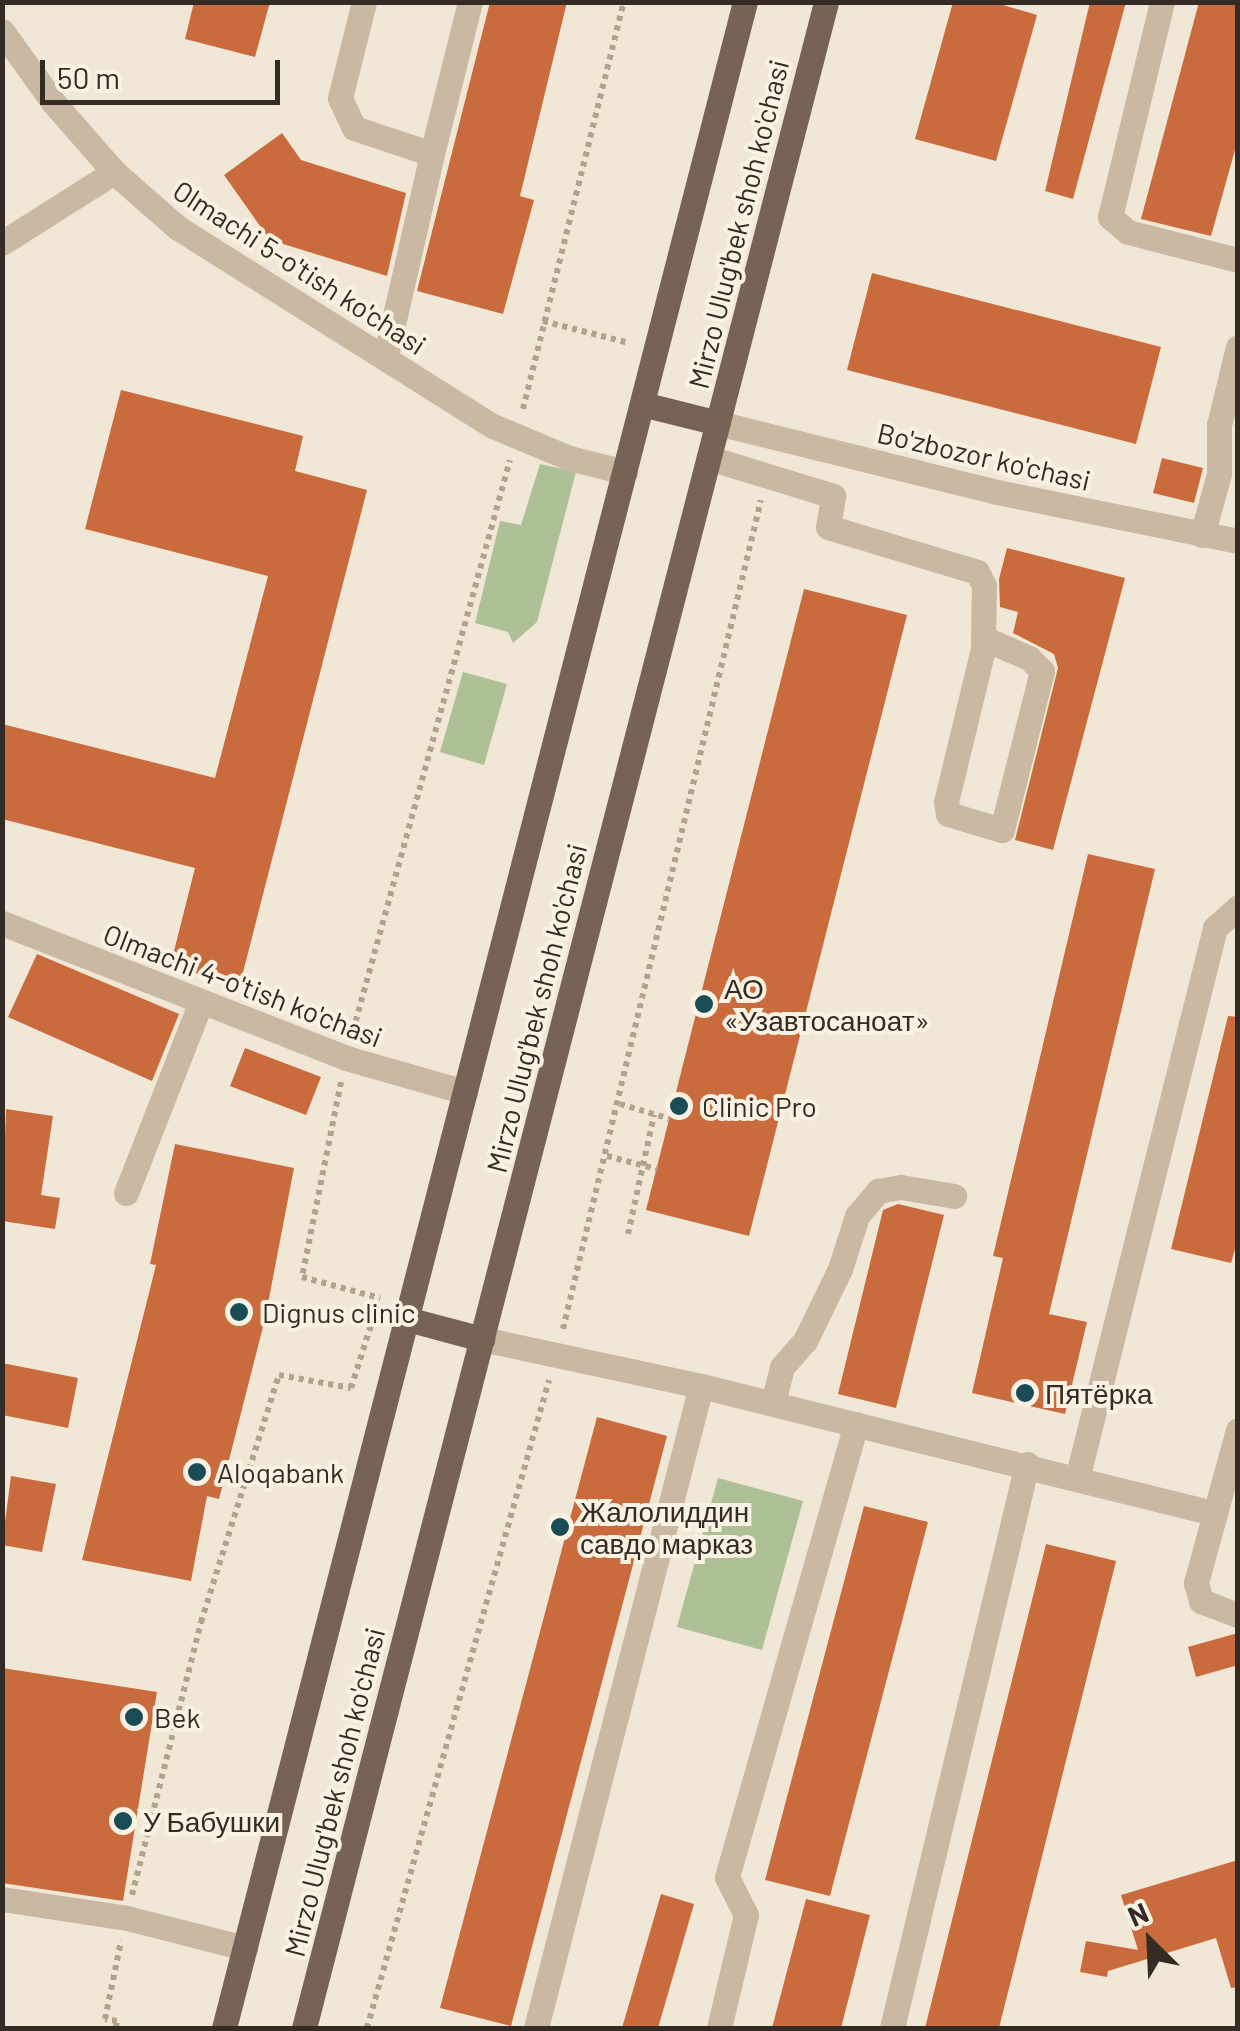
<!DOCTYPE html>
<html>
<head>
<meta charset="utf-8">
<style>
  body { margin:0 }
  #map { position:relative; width:1240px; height:2031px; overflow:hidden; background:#f1e7d6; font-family:Barlow,sans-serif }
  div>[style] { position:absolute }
  .green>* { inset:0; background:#aec096 }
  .building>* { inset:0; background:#c96b3c }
  .path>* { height:6px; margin-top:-3px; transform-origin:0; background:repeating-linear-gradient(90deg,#b5a28d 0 5px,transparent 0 10px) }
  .minor>* { height:25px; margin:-12.5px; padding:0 12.5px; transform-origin:12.5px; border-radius:12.5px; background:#c9b8a2 }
  .major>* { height:25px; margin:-12.5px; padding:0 12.5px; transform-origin:12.5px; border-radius:12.5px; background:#766355 }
  .dots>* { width:28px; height:28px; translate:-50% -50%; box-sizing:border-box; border:5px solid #f9f1e2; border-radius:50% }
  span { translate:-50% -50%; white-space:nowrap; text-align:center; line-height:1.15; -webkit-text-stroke:8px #f9f1e2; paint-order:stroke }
  .street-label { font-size:28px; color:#342b25 }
  .poi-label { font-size:28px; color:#342b25 }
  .left { translate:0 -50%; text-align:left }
  .frame { position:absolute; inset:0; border:5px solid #342b25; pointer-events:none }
  .north { position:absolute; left:1100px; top:1891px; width:100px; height:100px; -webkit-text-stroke:8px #f9f1e2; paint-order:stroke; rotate:336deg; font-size:28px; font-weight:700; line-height:40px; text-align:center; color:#342b25 }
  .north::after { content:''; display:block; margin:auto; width:35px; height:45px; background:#342b25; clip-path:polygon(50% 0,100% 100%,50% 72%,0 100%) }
  .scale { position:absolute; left:40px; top:60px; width:240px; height:45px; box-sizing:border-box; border:5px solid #342b25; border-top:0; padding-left:12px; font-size:30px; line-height:35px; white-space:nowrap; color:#342b25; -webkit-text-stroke:8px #f9f1e2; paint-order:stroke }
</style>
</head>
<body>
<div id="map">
  <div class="green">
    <i style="clip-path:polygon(540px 464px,576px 472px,537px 622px,513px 643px,508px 632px,475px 623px,500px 521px,521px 525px)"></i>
    <i style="clip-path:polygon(463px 672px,507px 684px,484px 765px,440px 752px)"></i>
    <i style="clip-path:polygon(718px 1478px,803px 1501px,762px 1650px,677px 1627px)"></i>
  </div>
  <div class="building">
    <i style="clip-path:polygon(194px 2px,270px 2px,255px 57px,185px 39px)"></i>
    <i style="clip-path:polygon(490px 2px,567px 2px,520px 196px,534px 200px,503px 314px,417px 291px)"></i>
    <i style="clip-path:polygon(953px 2px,993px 2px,1037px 15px,996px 161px,915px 139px)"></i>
    <i style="clip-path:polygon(1090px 2px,1126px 2px,1073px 199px,1045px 191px)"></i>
    <i style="clip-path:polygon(1199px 2px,1238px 2px,1238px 139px,1211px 236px,1141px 219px)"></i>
    <i style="clip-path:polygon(282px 133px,301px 160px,406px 193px,387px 276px,270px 240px,224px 175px)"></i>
    <i style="clip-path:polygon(872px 273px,1161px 347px,1136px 444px,847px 370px)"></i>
    <i style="clip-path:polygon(121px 390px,303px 436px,295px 471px,367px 490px,240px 984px,170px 967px,195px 868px,2px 819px,2px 724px,215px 778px,268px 576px,85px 529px)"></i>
    <i style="clip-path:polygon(1162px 458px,1203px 468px,1194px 503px,1153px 493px)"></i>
    <i style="clip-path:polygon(1007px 548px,1125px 578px,1053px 850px,1015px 840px,1058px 668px,1054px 654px,1013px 633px,1018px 612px,1000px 607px,999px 579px)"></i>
    <i style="clip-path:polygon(804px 589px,907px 615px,749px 1236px,646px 1210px)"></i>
    <i style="clip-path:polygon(1088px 854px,1155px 869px,1049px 1314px,1087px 1322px,1065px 1414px,972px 1393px,1003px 1258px,993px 1256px)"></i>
    <i style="clip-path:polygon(37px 954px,179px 1014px,152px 1081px,8px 1017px)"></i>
    <i style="clip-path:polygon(1228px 1016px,1238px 1017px,1238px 1239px,1231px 1263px,1171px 1249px)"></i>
    <i style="clip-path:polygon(245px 1048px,321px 1077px,306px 1115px,230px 1086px)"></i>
    <i style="clip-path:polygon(6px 1109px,53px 1116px,41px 1195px,60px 1198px,55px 1229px,2px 1221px)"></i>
    <i style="clip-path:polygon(175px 1144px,294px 1168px,265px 1319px,219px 1499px,207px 1496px,191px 1581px,82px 1560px,156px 1265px,150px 1264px)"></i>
    <i style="clip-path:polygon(898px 1204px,944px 1215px,896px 1408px,838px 1394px,883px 1210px)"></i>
    <i style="clip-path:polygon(2px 1363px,78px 1378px,68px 1428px,2px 1415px)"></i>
    <i style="clip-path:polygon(597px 1417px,667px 1436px,511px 2026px,440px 2008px)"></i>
    <i style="clip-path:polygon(11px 1476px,56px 1484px,42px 1552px,2px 1545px)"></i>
    <i style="clip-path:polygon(864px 1506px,928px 1522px,830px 1896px,765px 1880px)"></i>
    <i style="clip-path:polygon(1046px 1544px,1116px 1561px,999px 2028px,925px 2028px)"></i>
    <i style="clip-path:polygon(1238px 1633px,1238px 1665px,1196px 1677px,1188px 1647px)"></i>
    <i style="clip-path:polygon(2px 1668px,157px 1692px,123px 1901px,2px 1883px)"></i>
    <i style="clip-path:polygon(1238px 1860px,1238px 1987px,1231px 1988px,1216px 1938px,1108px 1971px,1107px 1977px,1080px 1972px,1086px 1941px,1138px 1950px,1121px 1895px)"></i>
    <i style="clip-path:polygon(661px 1894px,694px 1904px,658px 2028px,622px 2028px)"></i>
    <i style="clip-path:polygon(806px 1899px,870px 1915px,841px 2028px,772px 2028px)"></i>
  </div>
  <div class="path">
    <i style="left:543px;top:321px;width:89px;rotate:14.3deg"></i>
    <i style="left:523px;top:409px;width:419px;rotate:-76.1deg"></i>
    <i style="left:353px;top:1031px;width:592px;rotate:-74.63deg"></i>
    <i style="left:341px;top:1082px;width:199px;rotate:101.3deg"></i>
    <i style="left:302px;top:1277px;width:81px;rotate:15.1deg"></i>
    <i style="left:620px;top:1104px;width:52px;rotate:16.7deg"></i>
    <i style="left:607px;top:1156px;width:52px;rotate:14.6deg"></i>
    <i style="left:628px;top:1234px;width:122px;rotate:-77.7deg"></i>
    <i style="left:563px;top:1329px;width:852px;rotate:-76.57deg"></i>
    <i style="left:132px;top:1895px;width:282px;rotate:-75.8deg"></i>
    <i style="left:201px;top:1622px;width:259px;rotate:-72.5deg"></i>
    <i style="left:279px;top:1375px;width:73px;rotate:10.2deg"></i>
    <i style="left:351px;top:1388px;width:83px;rotate:-72.4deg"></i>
    <i style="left:116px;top:2028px;width:7px;rotate:-82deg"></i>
    <i style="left:117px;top:2021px;width:12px;rotate:-171deg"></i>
    <i style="left:105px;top:2019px;width:80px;rotate:-78.4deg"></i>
    <i style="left:367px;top:2028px;width:673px;rotate:-74.31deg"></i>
  </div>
  <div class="minor">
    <i style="left:364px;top:2px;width:99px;rotate:104deg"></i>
    <i style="left:340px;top:98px;width:33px;rotate:65deg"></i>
    <i style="left:354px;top:128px;width:82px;rotate:18.4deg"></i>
    <i style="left:432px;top:154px;width:210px;rotate:102.9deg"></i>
    <i style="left:1162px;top:2px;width:221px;rotate:103.6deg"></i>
    <i style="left:1110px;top:217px;width:23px;rotate:40deg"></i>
    <i style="left:1128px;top:232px;width:114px;rotate:14.3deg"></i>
    <i style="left:2px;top:31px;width:87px;rotate:54.3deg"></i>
    <i style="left:53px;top:102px;width:93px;rotate:48.9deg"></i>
    <i style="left:114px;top:172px;width:85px;rotate:41.2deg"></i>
    <i style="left:178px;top:228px;width:372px;rotate:32.2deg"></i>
    <i style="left:493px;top:426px;width:82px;rotate:22.8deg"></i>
    <i style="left:569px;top:458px;width:58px;rotate:14deg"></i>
    <i style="left:432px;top:154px;width:157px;rotate:-76deg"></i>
    <i style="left:2px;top:243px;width:133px;rotate:-32.4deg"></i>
    <i style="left:718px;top:423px;width:287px;rotate:13.9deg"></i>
    <i style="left:997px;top:492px;width:246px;rotate:11.5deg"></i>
    <i style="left:709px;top:458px;width:130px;rotate:17deg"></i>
    <i style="left:833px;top:496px;width:31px;rotate:99deg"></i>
    <i style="left:828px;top:527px;width:156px;rotate:16.8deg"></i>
    <i style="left:977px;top:572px;width:15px;rotate:62deg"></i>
    <i style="left:984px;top:585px;width:53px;rotate:91.1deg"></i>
    <i style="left:983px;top:638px;width:11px;rotate:90deg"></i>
    <i style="left:983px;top:649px;width:157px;rotate:103.6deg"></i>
    <i style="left:946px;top:802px;width:12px;rotate:81deg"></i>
    <i style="left:948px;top:814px;width:56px;rotate:16.5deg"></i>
    <i style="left:1002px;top:830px;width:164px;rotate:-75.9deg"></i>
    <i style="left:1042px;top:671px;width:18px;rotate:-135deg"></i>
    <i style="left:1029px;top:658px;width:50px;rotate:-156.5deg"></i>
    <i style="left:1202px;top:535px;width:63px;rotate:-74.4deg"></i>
    <i style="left:1219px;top:474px;width:49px;rotate:-90deg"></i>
    <i style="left:1219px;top:425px;width:80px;rotate:-76.3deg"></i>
    <i style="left:2px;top:923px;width:370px;rotate:21.4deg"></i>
    <i style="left:346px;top:1058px;width:124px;rotate:15.9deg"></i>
    <i style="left:126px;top:1193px;width:205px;rotate:-68.6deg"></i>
    <i style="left:482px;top:1339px;width:224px;rotate:12.1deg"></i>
    <i style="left:701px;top:1386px;width:528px;rotate:13.93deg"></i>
    <i style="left:773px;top:1403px;width:37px;rotate:-76deg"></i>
    <i style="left:782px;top:1367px;width:35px;rotate:-49deg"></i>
    <i style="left:805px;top:1341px;width:80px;rotate:-64.1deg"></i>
    <i style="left:840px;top:1269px;width:56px;rotate:-72.2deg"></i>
    <i style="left:857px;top:1216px;width:33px;rotate:-50deg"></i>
    <i style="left:878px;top:1191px;width:23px;rotate:-10deg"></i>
    <i style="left:901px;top:1187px;width:54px;rotate:9.6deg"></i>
    <i style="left:1238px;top:1430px;width:159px;rotate:105.4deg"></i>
    <i style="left:1196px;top:1583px;width:19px;rotate:74deg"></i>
    <i style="left:1201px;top:1601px;width:40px;rotate:21deg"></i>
    <i style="left:1077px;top:1479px;width:568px;rotate:-75.94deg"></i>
    <i style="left:1215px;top:928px;width:31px;rotate:-42deg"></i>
    <i style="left:2px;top:1899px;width:126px;rotate:8.6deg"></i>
    <i style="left:127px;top:1918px;width:122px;rotate:14.3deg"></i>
    <i style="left:536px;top:2028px;width:663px;rotate:-75.59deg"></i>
    <i style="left:719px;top:2028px;width:116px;rotate:-76.6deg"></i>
    <i style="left:746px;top:1915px;width:42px;rotate:-116.6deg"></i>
    <i style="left:727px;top:1877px;width:471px;rotate:-74.1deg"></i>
    <i style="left:892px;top:2028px;width:580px;rotate:-76.54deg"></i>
  </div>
  <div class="major">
    <i style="left:642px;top:404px;width:78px;rotate:14deg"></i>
    <i style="left:407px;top:1319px;width:78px;rotate:14.9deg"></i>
    <i style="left:224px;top:2028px;width:2092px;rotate:-75.58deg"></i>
    <i style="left:304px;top:2028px;width:2092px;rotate:-75.55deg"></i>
  </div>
  <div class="dots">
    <i style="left:704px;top:1004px;background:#1a4c56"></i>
    <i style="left:679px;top:1106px;background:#1a4c56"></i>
    <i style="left:239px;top:1312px;background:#1a4c56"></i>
    <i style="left:1025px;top:1393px;background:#1a4c56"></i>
    <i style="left:197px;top:1472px;background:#1a4c56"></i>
    <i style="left:560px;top:1527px;background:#1a4c56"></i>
    <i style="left:134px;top:1717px;background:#1a4c56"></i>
    <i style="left:123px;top:1821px;background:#1a4c56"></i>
  </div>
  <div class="street-label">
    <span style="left:738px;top:224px;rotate:-76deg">Mirzo Ulug'bek shoh ko'chasi</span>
    <span style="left:300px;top:267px;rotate:33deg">Olmachi 5-o'tish ko'chasi</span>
    <span style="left:984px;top:456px;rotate:13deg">Bo'zbozor ko'chasi</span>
    <span style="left:243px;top:985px;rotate:21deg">Olmachi 4-o'tish ko'chasi</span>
    <span style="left:536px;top:1008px;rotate:-76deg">Mirzo Ulug'bek shoh ko'chasi</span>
    <span style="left:334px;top:1792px;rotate:-76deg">Mirzo Ulug'bek shoh ko'chasi</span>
  </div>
  <div class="poi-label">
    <span class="left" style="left:724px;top:1004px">АО<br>«Узавтосаноат»</span>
    <span class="left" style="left:702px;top:1106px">Clinic Pro</span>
    <span class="left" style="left:262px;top:1312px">Dignus clinic</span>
    <span class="left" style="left:1045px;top:1393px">Пятёрка</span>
    <span class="left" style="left:217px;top:1472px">Aloqabank</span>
    <span class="left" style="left:580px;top:1527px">Жалолиддин<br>савдо марказ</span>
    <span class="left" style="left:154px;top:1717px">Bek</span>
    <span class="left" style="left:143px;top:1821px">У Бабушки</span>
  </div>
  <div class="frame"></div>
  <div class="north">N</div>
  <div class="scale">50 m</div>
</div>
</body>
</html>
